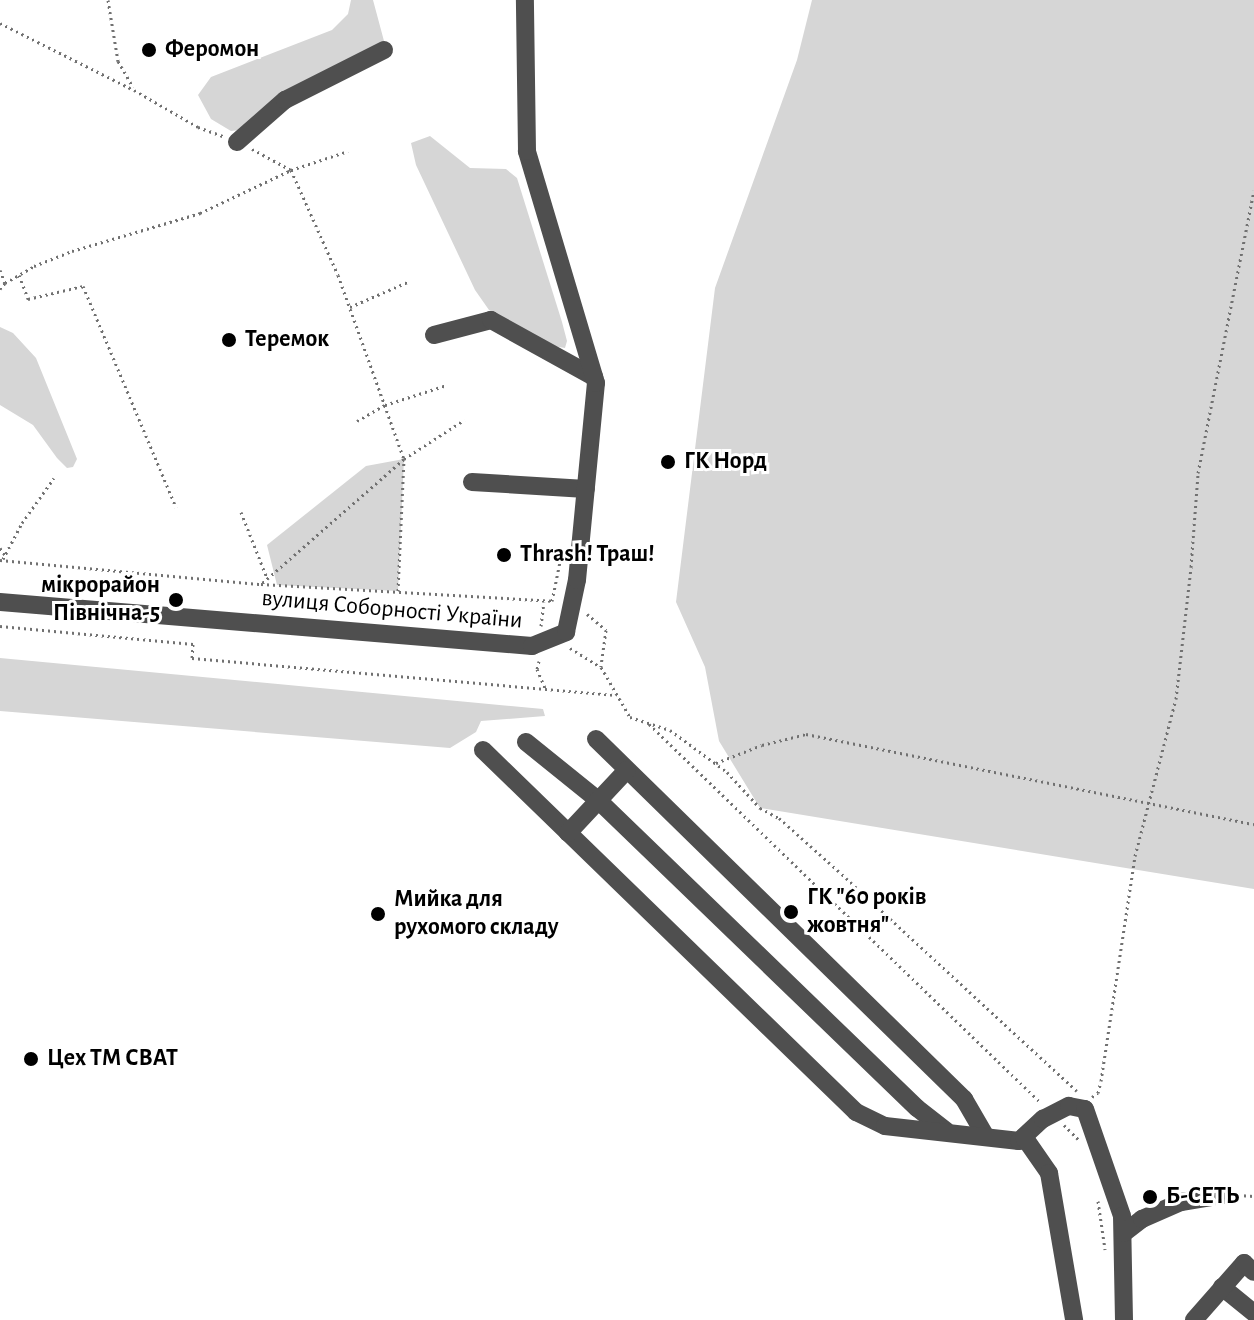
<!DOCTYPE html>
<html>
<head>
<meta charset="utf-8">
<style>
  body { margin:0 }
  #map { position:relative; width:1254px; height:1320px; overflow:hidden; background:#fff; font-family:"Alegreya Sans",sans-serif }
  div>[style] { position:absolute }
  .green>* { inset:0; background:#d6d6d6 }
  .path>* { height:3px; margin-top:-1.5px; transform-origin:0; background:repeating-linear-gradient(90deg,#717171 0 2px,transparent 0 6px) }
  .minor>* { height:18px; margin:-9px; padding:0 9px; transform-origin:9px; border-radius:9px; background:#4f4f4f }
  .dots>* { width:22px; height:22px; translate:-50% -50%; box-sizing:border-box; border:4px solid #fff; border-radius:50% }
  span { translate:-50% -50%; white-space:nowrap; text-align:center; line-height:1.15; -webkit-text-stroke:6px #fff; paint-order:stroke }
  .poi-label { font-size:24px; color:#000; font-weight:700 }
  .left { translate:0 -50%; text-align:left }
  .right { translate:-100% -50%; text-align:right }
  .street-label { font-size:24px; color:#000 }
</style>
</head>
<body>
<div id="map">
  <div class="green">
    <i style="clip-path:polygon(351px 0,373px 0,384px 41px,240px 130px,231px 131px,211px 119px,198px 95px,211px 77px,332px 30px,348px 14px)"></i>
    <i style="clip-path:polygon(812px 0,1254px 0,1254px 889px,760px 808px,719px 741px,705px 667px,676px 602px,715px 288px,797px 60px)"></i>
    <i style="clip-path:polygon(430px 136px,470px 168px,506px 169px,517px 178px,562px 322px,567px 341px,565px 348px,553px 346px,489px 310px,475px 290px,416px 165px,411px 143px)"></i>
    <i style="clip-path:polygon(0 327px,13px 333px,36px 358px,77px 459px,73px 467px,67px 468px,57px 458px,33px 425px,0 405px)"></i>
    <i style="clip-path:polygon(404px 459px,398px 591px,277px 585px,267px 545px,366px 466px)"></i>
    <i style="clip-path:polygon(0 658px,543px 709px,545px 716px,481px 721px,476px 732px,450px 748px,0 711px)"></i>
  </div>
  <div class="path">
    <i style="left:108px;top:0;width:62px;rotate:80.7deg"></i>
    <i style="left:118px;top:61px;width:30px;rotate:60deg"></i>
    <i style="left:0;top:23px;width:150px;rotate:26.6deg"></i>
    <i style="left:134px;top:90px;width:74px;rotate:30deg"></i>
    <i style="left:198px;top:127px;width:27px;rotate:20deg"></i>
    <i style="left:252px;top:149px;width:44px;rotate:28.3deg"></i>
    <i style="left:291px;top:170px;width:60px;rotate:-18.4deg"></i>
    <i style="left:0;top:270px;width:14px;rotate:69deg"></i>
    <i style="left:5px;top:283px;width:8px;rotate:130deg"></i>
    <i style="left:19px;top:275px;width:26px;rotate:69deg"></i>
    <i style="left:28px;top:299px;width:57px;rotate:-13.3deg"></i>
    <i style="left:83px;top:286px;width:240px;rotate:67.2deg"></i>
    <i style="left:5px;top:283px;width:34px;rotate:-30deg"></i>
    <i style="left:34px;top:266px;width:41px;rotate:-21.5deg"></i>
    <i style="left:72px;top:251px;width:134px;rotate:-16.5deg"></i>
    <i style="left:200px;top:213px;width:101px;rotate:-25.3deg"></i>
    <i style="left:291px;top:170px;width:115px;rotate:65.9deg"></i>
    <i style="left:338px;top:275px;width:195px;rotate:70.3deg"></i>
    <i style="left:404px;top:459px;width:190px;rotate:138.8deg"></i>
    <i style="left:261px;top:584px;width:291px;rotate:3.3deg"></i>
    <i style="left:552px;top:601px;width:50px;rotate:-78.5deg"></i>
    <i style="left:350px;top:307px;width:65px;rotate:-23.4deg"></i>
    <i style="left:357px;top:421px;width:32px;rotate:-30deg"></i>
    <i style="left:385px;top:405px;width:65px;rotate:-17.9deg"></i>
    <i style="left:241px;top:512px;width:71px;rotate:68.5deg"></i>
    <i style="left:0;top:548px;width:9px;rotate:54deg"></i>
    <i style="left:3px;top:559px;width:41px;rotate:-62.2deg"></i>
    <i style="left:22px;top:523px;width:55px;rotate:-54.6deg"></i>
    <i style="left:0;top:560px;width:262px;rotate:5.3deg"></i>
    <i style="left:398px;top:591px;width:132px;rotate:-87.4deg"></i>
    <i style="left:404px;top:459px;width:72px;rotate:-33deg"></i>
    <i style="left:587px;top:614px;width:25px;rotate:40deg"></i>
    <i style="left:606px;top:630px;width:37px;rotate:98deg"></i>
    <i style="left:601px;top:667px;width:58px;rotate:59.9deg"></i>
    <i style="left:630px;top:717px;width:42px;rotate:18deg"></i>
    <i style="left:670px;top:730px;width:71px;rotate:36.4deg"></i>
    <i style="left:727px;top:772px;width:49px;rotate:47.5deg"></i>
    <i style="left:760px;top:808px;width:21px;rotate:28deg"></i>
    <i style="left:779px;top:818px;width:90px;rotate:41.8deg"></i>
    <i style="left:846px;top:878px;width:314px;rotate:42.7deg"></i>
    <i style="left:0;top:626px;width:194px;rotate:5.3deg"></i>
    <i style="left:193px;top:644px;width:14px;rotate:94deg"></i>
    <i style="left:192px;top:658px;width:426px;rotate:5deg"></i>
    <i style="left:541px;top:626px;width:24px;rotate:-83deg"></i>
    <i style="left:570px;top:648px;width:36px;rotate:32deg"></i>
    <i style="left:539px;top:661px;width:8px;rotate:104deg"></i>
    <i style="left:537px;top:669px;width:21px;rotate:67deg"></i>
    <i style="left:649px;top:724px;width:545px;rotate:44.03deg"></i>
    <i style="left:716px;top:763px;width:49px;rotate:-21.4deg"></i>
    <i style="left:762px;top:745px;width:45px;rotate:-14deg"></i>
    <i style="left:806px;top:734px;width:457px;rotate:11.4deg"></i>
    <i style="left:1092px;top:1097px;width:7px;rotate:-34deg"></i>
    <i style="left:1098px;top:1093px;width:12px;rotate:-76deg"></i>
    <i style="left:1101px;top:1081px;width:228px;rotate:-81.4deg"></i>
    <i style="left:1135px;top:856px;width:162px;rotate:-75.4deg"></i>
    <i style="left:1176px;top:699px;width:133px;rotate:-83.5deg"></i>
    <i style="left:1191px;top:567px;width:94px;rotate:-85.7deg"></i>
    <i style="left:1198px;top:473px;width:288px;rotate:-78.8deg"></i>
    <i style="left:1064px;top:1125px;width:20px;rotate:45deg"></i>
    <i style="left:1238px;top:1195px;width:16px;rotate:4deg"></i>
    <i style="left:1098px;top:1201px;width:49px;rotate:81.7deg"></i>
  </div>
  <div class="minor">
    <i style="left:237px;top:142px;width:64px;rotate:-41.2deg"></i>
    <i style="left:285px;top:100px;width:111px;rotate:-26.8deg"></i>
    <i style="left:434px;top:335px;width:59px;rotate:-14.7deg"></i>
    <i style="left:491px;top:320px;width:118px;rotate:29deg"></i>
    <i style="left:472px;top:482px;width:114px;rotate:3.5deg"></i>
    <i style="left:0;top:602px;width:534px;rotate:4.73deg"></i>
    <i style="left:532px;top:646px;width:37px;rotate:-22deg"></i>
    <i style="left:566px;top:632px;width:53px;rotate:-78.1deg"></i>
    <i style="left:577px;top:580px;width:198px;rotate:-84.5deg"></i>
    <i style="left:596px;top:383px;width:242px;rotate:-106.6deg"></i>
    <i style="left:527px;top:151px;width:151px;rotate:-90.8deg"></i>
    <i style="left:596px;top:739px;width:515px;rotate:44.37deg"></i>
    <i style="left:964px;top:1099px;width:44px;rotate:59.9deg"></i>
    <i style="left:526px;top:742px;width:92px;rotate:38.9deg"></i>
    <i style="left:598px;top:800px;width:443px;rotate:44deg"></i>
    <i style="left:917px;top:1108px;width:37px;rotate:38deg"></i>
    <i style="left:483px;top:750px;width:520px;rotate:44.14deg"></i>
    <i style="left:856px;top:1112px;width:32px;rotate:26deg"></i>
    <i style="left:885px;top:1126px;width:135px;rotate:6.4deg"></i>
    <i style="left:1019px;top:1141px;width:33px;rotate:-43deg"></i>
    <i style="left:1043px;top:1119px;width:29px;rotate:-27deg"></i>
    <i style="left:1069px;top:1106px;width:16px;rotate:11deg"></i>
    <i style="left:1085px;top:1109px;width:113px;rotate:70.9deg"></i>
    <i style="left:1122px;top:1216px;width:104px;rotate:88.9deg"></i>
    <i style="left:568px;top:833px;width:86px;rotate:-46.9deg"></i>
    <i style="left:1024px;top:1137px;width:44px;rotate:55.2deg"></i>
    <i style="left:1049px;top:1173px;width:149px;rotate:80.3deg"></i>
    <i style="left:1124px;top:1233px;width:23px;rotate:-38deg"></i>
    <i style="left:1142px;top:1219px;width:43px;rotate:-23.6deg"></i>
    <i style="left:1181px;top:1202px;width:44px;rotate:-9.2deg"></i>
    <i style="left:1222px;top:1287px;width:41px;rotate:39.1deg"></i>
    <i style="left:1194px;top:1320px;width:76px;rotate:-48.7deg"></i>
    <i style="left:1244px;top:1263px;width:13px;rotate:42deg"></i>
  </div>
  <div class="dots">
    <i style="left:149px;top:50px;background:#000"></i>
    <i style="left:229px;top:340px;background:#000"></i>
    <i style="left:668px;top:462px;background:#000"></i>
    <i style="left:504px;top:555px;background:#000"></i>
    <i style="left:176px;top:600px;background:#000"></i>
    <i style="left:791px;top:912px;background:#000"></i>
    <i style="left:378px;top:914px;background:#000"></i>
    <i style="left:31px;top:1059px;background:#000"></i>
    <i style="left:1150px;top:1197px;background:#000"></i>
  </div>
  <div class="poi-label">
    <span class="left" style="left:165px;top:50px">Феромон</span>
    <span class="left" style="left:245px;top:340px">Теремок</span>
    <span class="left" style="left:684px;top:462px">ГК Норд</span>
    <span class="left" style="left:520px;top:555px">Thrash! Траш!</span>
    <span class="right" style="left:160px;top:600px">мікрорайон<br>Північна-5</span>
    <span class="left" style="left:807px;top:912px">ГК "60 років<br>жовтня"</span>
    <span class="left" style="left:394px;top:914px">Мийка для<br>рухомого складу</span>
    <span class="left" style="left:47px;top:1059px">Цех ТМ СВАТ</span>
    <span class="left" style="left:1166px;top:1197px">Б-СЕТЬ</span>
  </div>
  <div class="street-label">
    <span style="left:392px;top:610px;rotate:5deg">вулиця Соборності України</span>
  </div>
</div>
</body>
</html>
